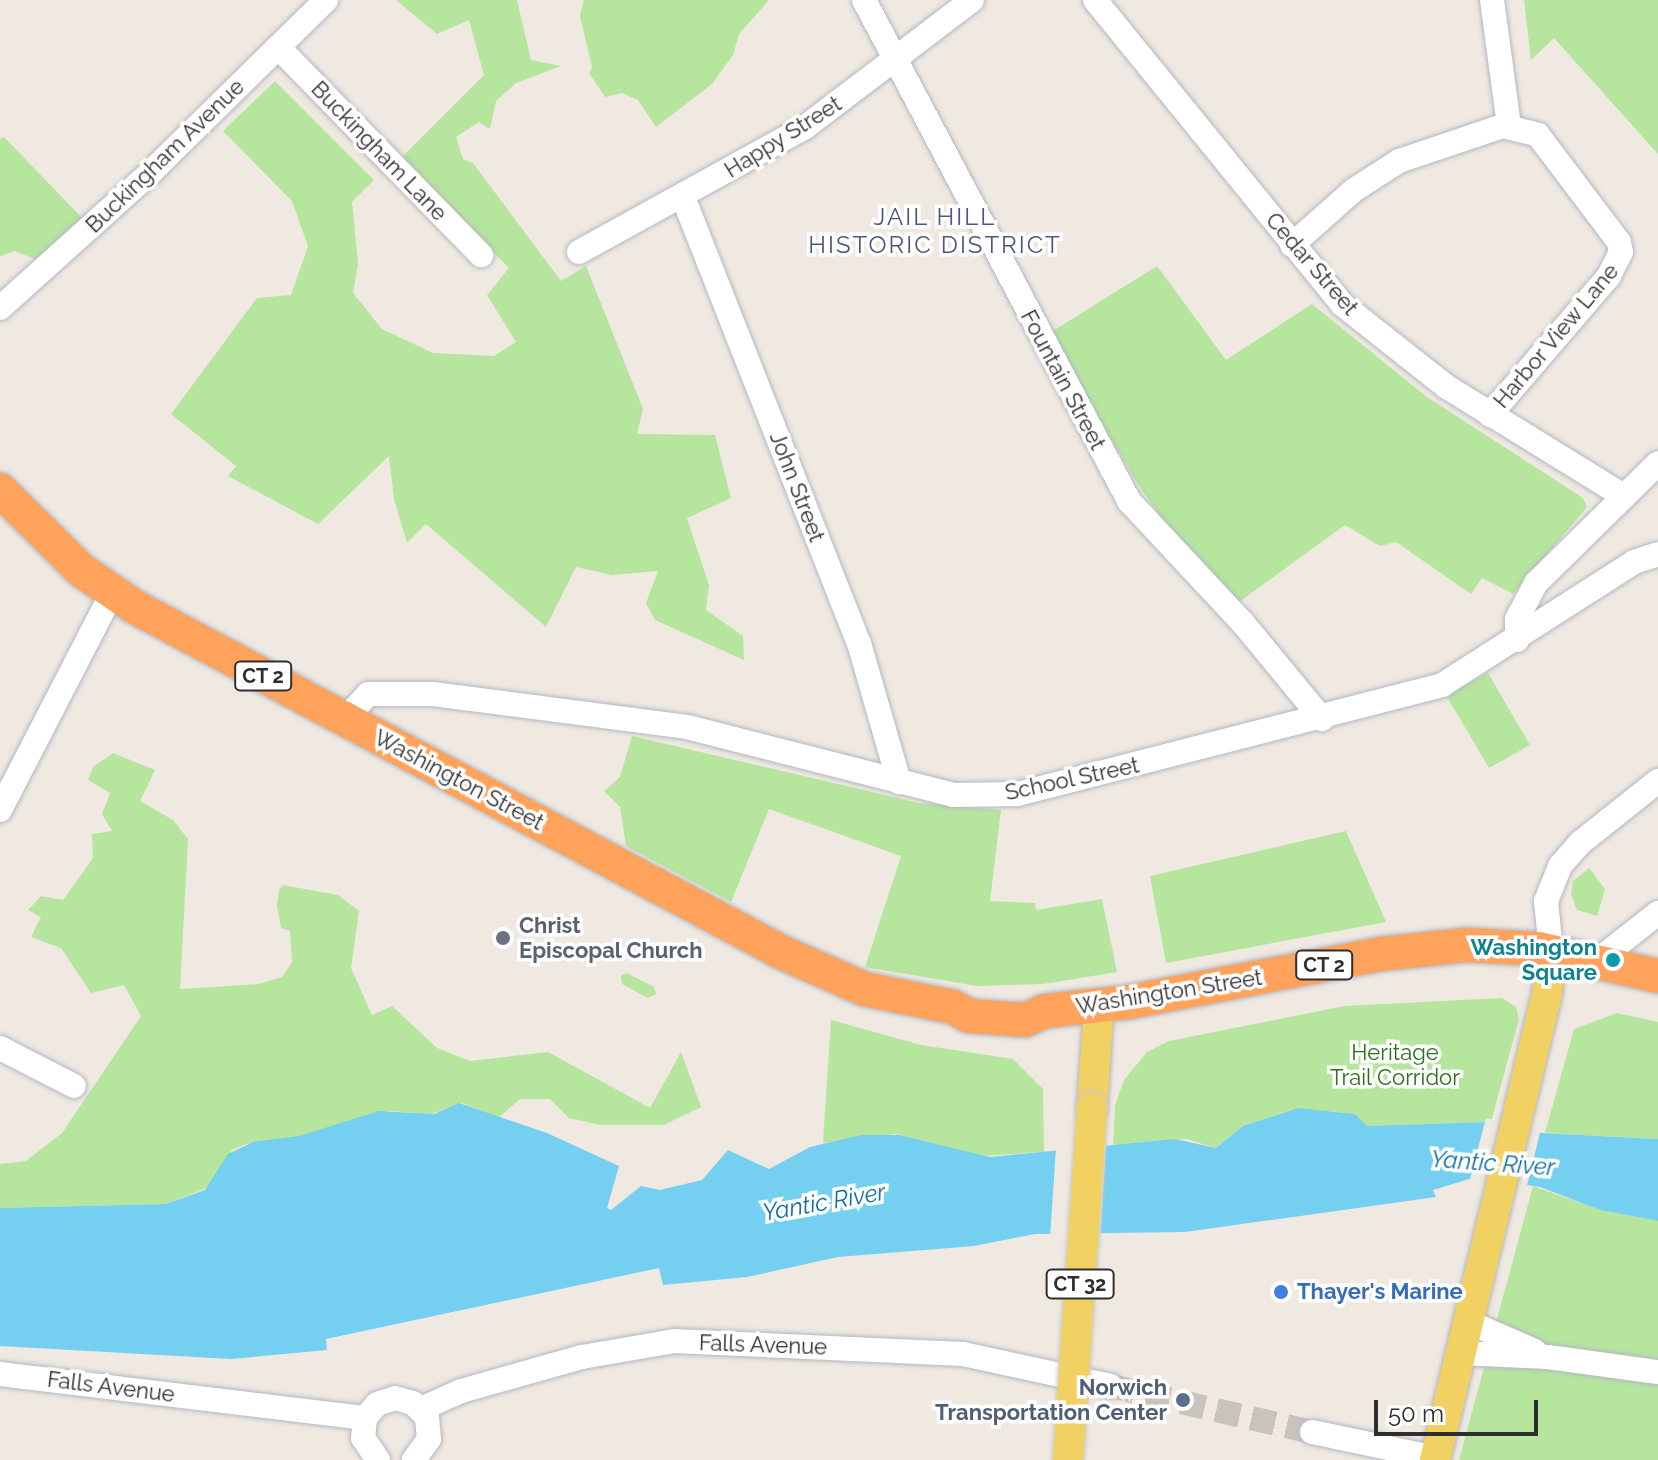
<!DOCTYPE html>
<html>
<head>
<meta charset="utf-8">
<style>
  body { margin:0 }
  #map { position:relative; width:1658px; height:1460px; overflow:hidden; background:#efe9e1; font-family:Raleway,sans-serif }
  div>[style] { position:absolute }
  .green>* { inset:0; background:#b6e59e }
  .water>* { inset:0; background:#75cff0 }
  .pier>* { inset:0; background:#efe9e1 }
  .minor-tunnel>* { height:24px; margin-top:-12px; transform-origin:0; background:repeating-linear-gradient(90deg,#c8c4bd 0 24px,transparent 0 36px) }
  .roads { filter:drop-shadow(0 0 2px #b4b7c1) drop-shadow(0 0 2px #b4b7c1) }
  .minor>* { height:24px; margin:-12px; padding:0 12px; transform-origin:12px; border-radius:12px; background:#fff }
  .major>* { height:30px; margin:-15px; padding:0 15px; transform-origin:15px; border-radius:15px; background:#f2d163 }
  .highway>* { height:34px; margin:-17px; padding:0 17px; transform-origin:17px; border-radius:17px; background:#ffa35c }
  .bridges { filter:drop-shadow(0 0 2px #c9c9c9) drop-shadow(0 0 2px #c9c9c9) }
  .major-bridge>* { height:30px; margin:-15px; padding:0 15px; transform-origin:15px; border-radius:15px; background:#f2d163 }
  .dots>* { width:22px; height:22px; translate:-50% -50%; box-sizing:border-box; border:4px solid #fff; border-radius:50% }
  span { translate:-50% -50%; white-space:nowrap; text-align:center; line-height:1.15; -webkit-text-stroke:7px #fff; paint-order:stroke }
  .shield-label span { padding:2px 6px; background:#fff; border:2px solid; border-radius:6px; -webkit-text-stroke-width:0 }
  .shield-label { font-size:20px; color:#2e2e2e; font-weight:700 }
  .street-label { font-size:22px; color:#2e2e2e }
  .worship-label { font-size:22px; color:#5b616d; font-weight:700 }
  .left { translate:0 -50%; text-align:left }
  .culture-label { font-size:22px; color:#0d838f; font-weight:700 }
  .right { translate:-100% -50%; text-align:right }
  .park-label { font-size:22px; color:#2c6e1b }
  .shop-label { font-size:22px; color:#366cbe; font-weight:700 }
  .service-label { font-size:22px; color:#4e5e75; font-weight:700 }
  .neighbourhood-label { font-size:24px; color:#4d5680; letter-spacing:2px }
  .water-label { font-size:24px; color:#0d6fa3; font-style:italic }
  .scale { position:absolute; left:1374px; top:1400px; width:164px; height:36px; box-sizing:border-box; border:4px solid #2e2e2e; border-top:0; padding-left:10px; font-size:24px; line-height:28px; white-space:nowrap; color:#2e2e2e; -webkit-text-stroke:6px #fff; paint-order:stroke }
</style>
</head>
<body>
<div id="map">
  <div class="green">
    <i style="clip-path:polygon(396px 0,517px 0,531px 60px,561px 66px,516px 83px,496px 101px,490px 129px,479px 122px,456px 137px,463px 159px,473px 163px,561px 281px,586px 266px,643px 409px,637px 434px,715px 435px,731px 498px,687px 518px,709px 585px,706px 610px,743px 636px,744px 660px,655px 620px,646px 603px,658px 571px,612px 575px,576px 567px,546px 627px,426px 524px,407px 543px,394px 499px,389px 456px,318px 524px,228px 476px,236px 466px,171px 414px,257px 298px,291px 295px,308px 246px,292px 201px,223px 131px,275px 81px,374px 180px,352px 202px,358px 263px,353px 293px,382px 329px,433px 353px,494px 356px,516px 342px,487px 295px,509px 268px,400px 159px,484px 75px,469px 20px,437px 34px)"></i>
    <i style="clip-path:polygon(584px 0,769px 0,739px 34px,733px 55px,712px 84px,656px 127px,638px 100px,622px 93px,605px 97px,589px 73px,592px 67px,580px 16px)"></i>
    <i style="clip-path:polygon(1524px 0,1658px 0,1658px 154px,1554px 38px,1531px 60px)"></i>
    <i style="clip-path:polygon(4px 137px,84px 220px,37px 260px,15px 251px,0 256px,0 139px)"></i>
    <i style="clip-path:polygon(1157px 266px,1226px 360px,1312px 304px,1427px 397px,1583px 498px,1587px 507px,1513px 594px,1482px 578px,1471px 594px,1396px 542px,1380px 546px,1345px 525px,1239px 602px,1168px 527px,1139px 486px,1048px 334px)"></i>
    <i style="clip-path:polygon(1488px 673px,1530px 745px,1489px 768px,1446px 695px)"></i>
    <i style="clip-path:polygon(632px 736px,919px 803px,1001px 810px,990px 901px,1035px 903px,1036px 910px,1102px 899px,1117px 972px,1043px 984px,977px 986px,865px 967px,901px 856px,769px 809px,731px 902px,626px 846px,620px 807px,604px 791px,620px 777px)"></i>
    <i style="clip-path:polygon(113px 753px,155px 770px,140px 801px,173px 820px,188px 839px,180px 989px,259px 984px,282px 977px,292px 962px,290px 931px,281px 928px,277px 905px,279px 890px,283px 885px,338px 895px,359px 911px,351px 968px,372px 1015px,392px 1006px,437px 1048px,470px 1061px,548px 1052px,650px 1108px,681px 1052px,701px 1107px,664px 1125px,600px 1125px,569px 1118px,550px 1099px,520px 1099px,498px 1118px,462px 1103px,431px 1114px,389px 1111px,293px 1138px,246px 1144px,232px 1150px,207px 1188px,166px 1204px,0 1208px,0 1164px,26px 1161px,62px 1133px,141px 1016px,124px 985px,91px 993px,61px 948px,31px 937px,41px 917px,28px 910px,41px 896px,63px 900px,93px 858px,92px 834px,112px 831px,102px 814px,110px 793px,88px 780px,93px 767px)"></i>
    <i style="clip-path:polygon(1346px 831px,1386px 922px,1166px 963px,1150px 876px)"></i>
    <i style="clip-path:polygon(1589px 868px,1605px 889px,1597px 916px,1577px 910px,1571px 894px,1573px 881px)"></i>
    <i style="clip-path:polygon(627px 973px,654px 987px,656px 994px,648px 998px,622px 984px,621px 976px)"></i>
    <i style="clip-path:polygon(1502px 998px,1516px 1007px,1519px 1019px,1491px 1122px,1367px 1126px,1341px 1112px,1294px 1109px,1243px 1126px,1216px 1148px,1186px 1139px,1113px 1147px,1115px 1105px,1124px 1080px,1147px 1052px,1169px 1041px,1345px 1006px)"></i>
    <i style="clip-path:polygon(1617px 1013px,1658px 1022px,1658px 1139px,1545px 1133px,1574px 1029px)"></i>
    <i style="clip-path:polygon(831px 1020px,921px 1045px,1013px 1059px,1043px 1089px,1044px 1152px,980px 1156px,895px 1134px,823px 1143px)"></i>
    <i style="clip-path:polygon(1533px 1186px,1600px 1210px,1658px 1221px,1658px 1460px,1459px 1460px)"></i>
  </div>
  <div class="water">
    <i style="clip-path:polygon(459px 1103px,547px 1133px,619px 1166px,607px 1208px,611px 1210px,641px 1186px,660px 1190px,702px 1180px,728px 1150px,769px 1169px,810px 1147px,861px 1135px,899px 1135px,990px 1157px,1175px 1139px,1216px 1148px,1243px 1126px,1298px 1108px,1355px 1114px,1367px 1126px,1487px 1122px,1541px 1133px,1658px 1139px,1658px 1221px,1600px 1210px,1540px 1187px,1476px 1177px,1433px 1190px,1436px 1197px,1185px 1232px,1035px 1234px,974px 1246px,838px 1257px,747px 1277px,663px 1285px,659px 1268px,326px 1339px,327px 1350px,231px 1359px,0 1346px,0 1208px,166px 1204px,205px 1190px,228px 1154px,253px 1142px,299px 1136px,379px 1111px,434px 1114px)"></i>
  </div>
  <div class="pier">
    <i style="clip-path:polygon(1486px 1118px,1541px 1129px,1526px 1189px,1469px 1183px)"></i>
    <i style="clip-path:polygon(1106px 1143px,1100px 1239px,1050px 1238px,1056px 1147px)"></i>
  </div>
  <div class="minor-tunnel">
    <i style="left:1111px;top:1386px;width:206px;rotate:12.9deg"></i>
  </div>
  <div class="roads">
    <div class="minor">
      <i style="left:864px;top:0;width:567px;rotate:62.12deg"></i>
      <i style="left:1129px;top:501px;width:166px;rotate:47deg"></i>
      <i style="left:1242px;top:622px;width:126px;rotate:50.5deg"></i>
      <i style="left:1095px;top:0;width:393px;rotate:50.9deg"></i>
      <i style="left:1343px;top:305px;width:132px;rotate:38.3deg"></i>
      <i style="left:1447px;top:387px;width:206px;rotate:31.7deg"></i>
      <i style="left:1492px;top:0;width:127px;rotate:82.3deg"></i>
      <i style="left:278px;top:47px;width:291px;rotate:45.7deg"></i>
      <i style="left:683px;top:197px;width:479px;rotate:68.5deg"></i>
      <i style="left:859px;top:643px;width:145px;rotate:73.9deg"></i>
      <i style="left:1292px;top:245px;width:83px;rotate:-41.6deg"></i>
      <i style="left:1354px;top:190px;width:54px;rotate:-32.8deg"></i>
      <i style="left:1399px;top:161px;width:110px;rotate:-18.6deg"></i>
      <i style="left:1503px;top:126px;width:36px;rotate:14deg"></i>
      <i style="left:1538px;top:135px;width:134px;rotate:52.9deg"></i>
      <i style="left:1619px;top:242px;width:10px;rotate:79deg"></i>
      <i style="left:1621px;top:252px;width:27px;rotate:117deg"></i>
      <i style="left:1609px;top:276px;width:183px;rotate:130.6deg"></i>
      <i style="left:579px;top:252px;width:257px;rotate:-28.9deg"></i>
      <i style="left:804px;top:128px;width:211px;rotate:-37.3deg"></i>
      <i style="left:0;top:308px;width:205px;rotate:-42deg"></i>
      <i style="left:152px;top:171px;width:244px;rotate:-44.5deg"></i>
      <i style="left:1517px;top:640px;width:21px;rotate:-90deg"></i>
      <i style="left:1517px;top:619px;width:41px;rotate:-62.2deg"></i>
      <i style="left:1536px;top:583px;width:171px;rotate:-44.5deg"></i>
      <i style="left:345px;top:719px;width:34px;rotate:-47deg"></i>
      <i style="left:368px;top:694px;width:65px"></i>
      <i style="left:433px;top:694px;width:256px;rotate:7.4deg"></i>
      <i style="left:687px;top:727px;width:275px;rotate:14.3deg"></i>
      <i style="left:953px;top:795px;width:65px;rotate:-0.9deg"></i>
      <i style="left:1018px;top:794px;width:438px;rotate:-14.4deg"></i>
      <i style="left:1442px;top:685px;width:228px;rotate:-32.6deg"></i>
      <i style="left:1634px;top:562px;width:25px;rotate:-18deg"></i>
      <i style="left:0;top:810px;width:244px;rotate:-62.7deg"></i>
      <i style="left:1551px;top:951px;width:50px;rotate:-95.7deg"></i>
      <i style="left:1546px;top:901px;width:38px;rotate:-68deg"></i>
      <i style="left:1560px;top:866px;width:30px;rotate:-49deg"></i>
      <i style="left:1580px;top:843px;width:100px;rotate:-38.5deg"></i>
      <i style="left:1597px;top:961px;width:78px;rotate:-38.2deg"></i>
      <i style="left:0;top:1048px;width:83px;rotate:27.2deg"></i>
      <i style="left:1466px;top:1321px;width:75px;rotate:23.5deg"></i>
      <i style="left:1459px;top:1353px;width:89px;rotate:2.6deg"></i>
      <i style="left:1548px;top:1357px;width:111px;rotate:7.8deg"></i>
      <i style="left:0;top:1374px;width:368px;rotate:6.9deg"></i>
      <i style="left:421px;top:1409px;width:44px;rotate:-24.2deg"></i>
      <i style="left:461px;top:1391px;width:126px;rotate:-15.7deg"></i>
      <i style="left:582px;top:1357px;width:94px;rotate:-9.8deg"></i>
      <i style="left:675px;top:1341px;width:288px;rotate:2.6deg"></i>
      <i style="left:963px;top:1354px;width:151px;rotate:12.2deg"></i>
      <i style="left:1312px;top:1432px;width:127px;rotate:11.8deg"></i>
      <i style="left:378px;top:1460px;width:27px;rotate:-124deg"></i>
      <i style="left:363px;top:1438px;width:20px;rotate:-84deg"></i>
      <i style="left:365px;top:1418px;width:18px;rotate:-49deg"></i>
      <i style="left:377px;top:1404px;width:19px;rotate:-18deg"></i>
      <i style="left:395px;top:1398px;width:19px;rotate:16deg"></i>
      <i style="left:413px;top:1403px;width:20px;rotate:45deg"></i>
      <i style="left:427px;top:1417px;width:22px;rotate:85deg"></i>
      <i style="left:429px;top:1439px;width:26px;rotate:126deg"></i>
    </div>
    <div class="major">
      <i style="left:1092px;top:1108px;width:102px;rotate:-86.1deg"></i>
      <i style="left:1435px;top:1460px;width:478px;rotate:-76.5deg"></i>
      <i style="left:1547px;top:995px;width:44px;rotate:-84.8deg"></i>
    </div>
    <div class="highway">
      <i style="left:0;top:490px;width:114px;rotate:44.6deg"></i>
      <i style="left:81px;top:570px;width:65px;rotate:34.4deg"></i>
      <i style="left:135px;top:607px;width:732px;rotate:28.1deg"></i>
      <i style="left:781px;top:952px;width:91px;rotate:24deg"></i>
      <i style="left:864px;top:989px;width:91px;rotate:11.4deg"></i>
      <i style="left:953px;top:1007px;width:18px;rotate:29deg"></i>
      <i style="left:969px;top:1016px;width:56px;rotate:4.1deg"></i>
      <i style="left:1025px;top:1020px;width:22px;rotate:-24deg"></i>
      <i style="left:1045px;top:1011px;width:84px;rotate:-6.1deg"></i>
      <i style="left:1129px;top:1002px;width:257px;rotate:-10.8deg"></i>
      <i style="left:1381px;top:954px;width:86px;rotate:-6deg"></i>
      <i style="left:1467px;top:945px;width:72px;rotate:3.2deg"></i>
      <i style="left:1539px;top:949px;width:122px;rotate:12.8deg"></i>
    </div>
  </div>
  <div class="bridges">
    <div class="major-bridge">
      <i style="left:1068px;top:1460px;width:353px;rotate:-86.1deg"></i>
    </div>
  </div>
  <div class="dots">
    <i style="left:503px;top:938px;background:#6b7280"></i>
    <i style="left:1613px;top:960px;background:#0f9aa8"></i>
    <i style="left:1281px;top:1292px;background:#3f7fe0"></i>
    <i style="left:1183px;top:1400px;background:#5c6f8a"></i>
  </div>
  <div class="shield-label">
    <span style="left:263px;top:676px">CT 2</span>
    <span style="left:1324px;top:965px">CT 2</span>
    <span style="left:1080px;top:1284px">CT 32</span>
  </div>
  <div class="street-label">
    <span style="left:783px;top:137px;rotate:-32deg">Happy Street</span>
    <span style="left:379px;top:151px;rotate:46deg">Buckingham Lane</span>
    <span style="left:165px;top:156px;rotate:-44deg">Buckingham Avenue</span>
    <span style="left:1312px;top:264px;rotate:49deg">Cedar Street</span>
    <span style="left:1556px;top:336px;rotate:-50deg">Harbor View Lane</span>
    <span style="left:1063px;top:380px;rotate:62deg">Fountain Street</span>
    <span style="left:797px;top:487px;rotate:69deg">John Street</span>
    <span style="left:1072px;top:779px;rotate:-12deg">School Street</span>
    <span style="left:459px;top:780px;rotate:28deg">Washington Street</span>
    <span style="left:1169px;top:992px;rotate:-9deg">Washington Street</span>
    <span style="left:763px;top:1345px;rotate:2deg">Falls Avenue</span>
    <span style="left:111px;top:1387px;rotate:7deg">Falls Avenue</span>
  </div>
  <div class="worship-label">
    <span class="left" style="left:519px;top:938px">Christ<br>Episcopal Church</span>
  </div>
  <div class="culture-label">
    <span class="right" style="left:1597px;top:960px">Washington<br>Square</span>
  </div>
  <div class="park-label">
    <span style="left:1395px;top:1065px">Heritage<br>Trail Corridor</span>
  </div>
  <div class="shop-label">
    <span class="left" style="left:1297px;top:1292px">Thayer's Marine</span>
  </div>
  <div class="service-label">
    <span class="right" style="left:1167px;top:1400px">Norwich<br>Transportation Center</span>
  </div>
  <div class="neighbourhood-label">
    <span style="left:935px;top:231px">JAIL HILL<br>HISTORIC DISTRICT</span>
  </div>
  <div class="water-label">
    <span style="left:1493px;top:1163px;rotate:4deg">Yantic River</span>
    <span style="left:824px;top:1202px;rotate:-10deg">Yantic River</span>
  </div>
  <div class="scale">50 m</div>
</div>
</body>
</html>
